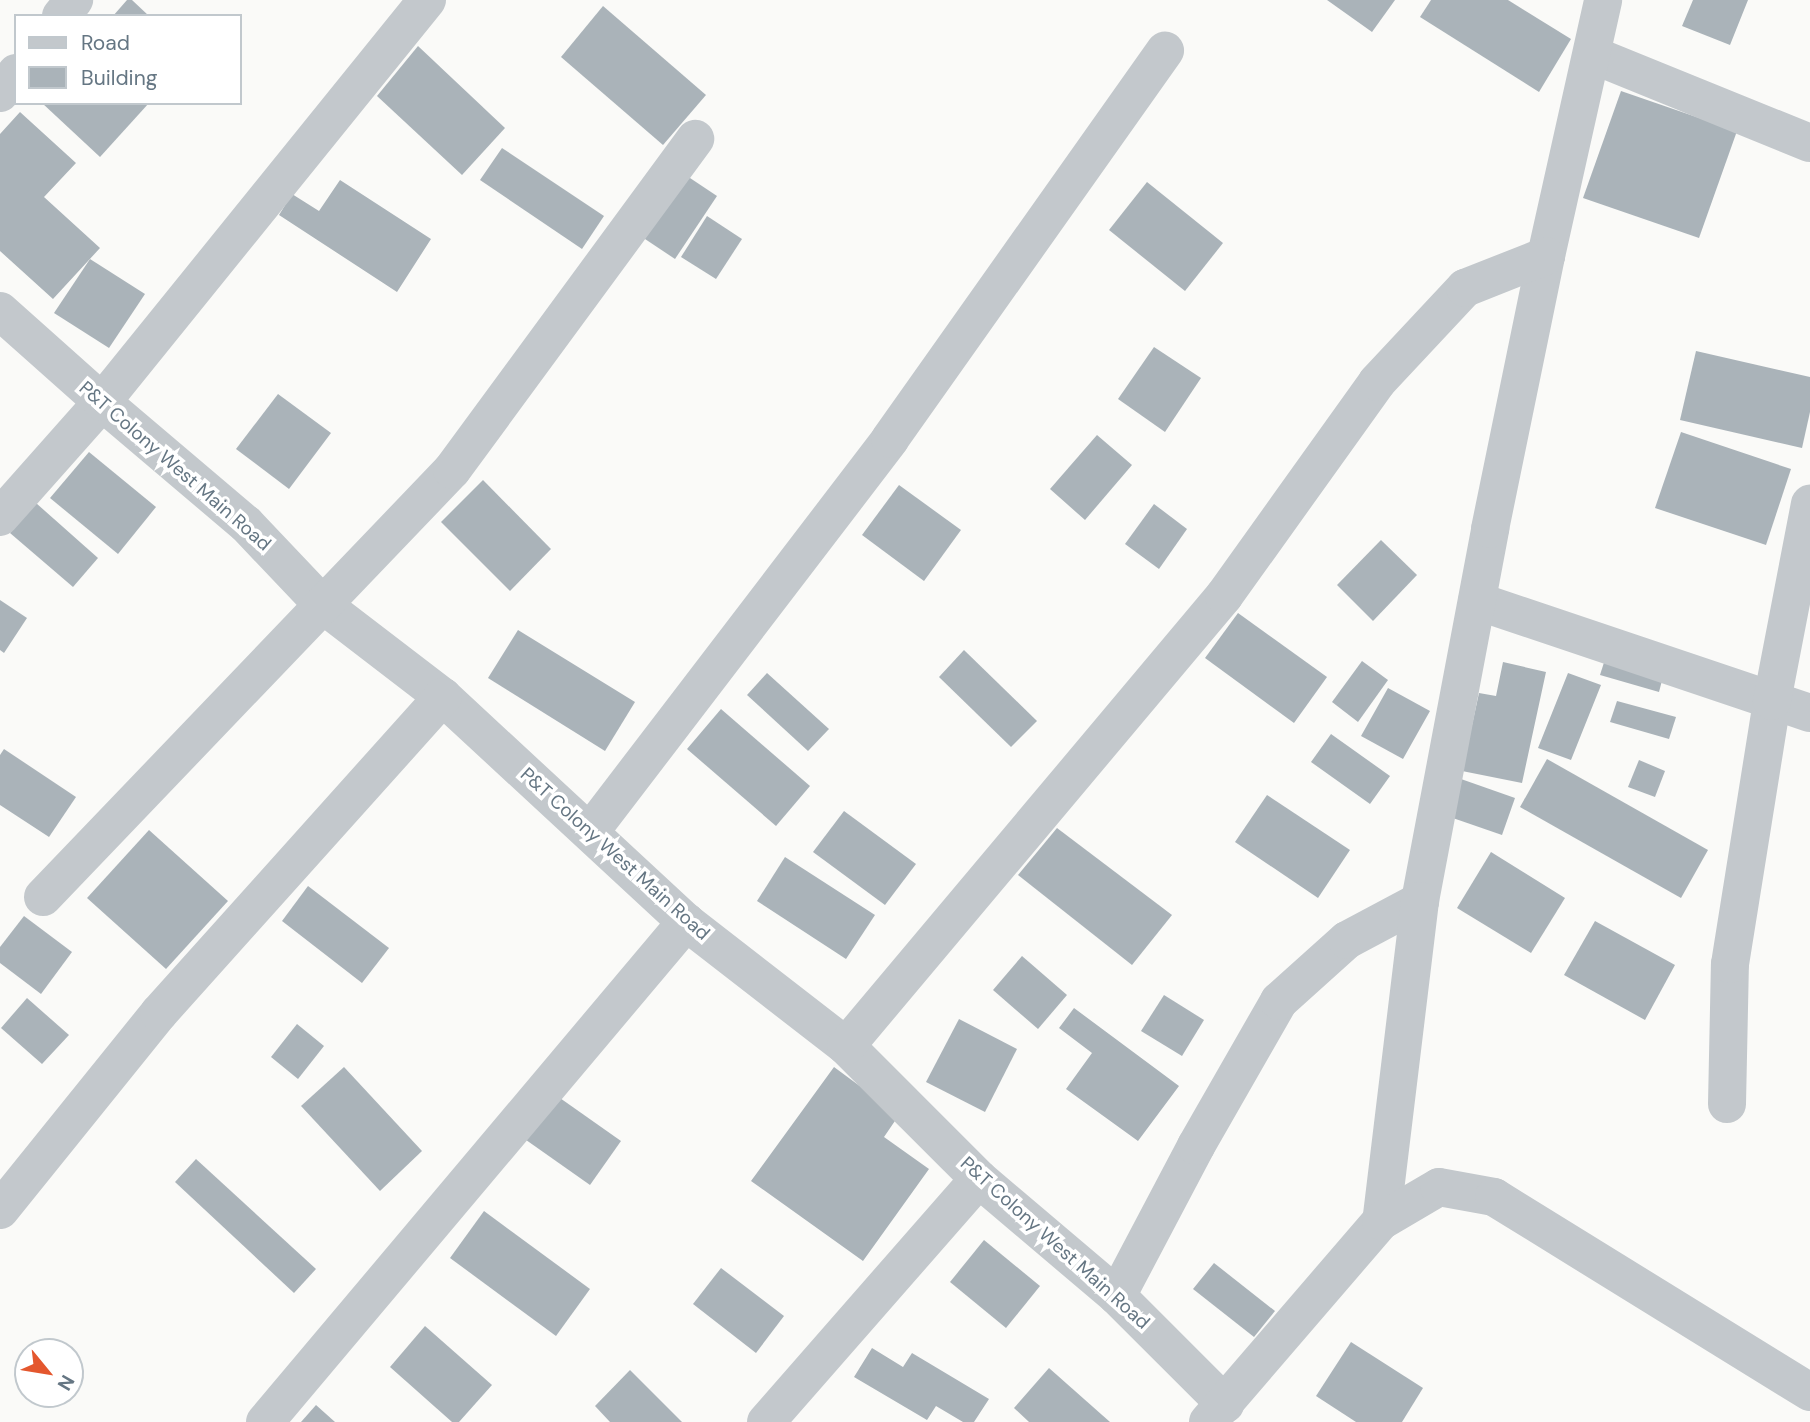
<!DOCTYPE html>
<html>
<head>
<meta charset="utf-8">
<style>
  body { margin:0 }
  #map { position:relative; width:1810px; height:1422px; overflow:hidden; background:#fafaf8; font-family:"DM Sans",sans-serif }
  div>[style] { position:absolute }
  .building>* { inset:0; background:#aab3b9 }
  .minor>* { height:38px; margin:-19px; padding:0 19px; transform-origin:19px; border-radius:19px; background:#c3c8cc }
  span { translate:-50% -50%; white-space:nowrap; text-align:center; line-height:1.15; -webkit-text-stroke:7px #fff; paint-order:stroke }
  .street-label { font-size:19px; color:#657683 }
  .legend { position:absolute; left:14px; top:14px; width:228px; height:91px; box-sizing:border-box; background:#fff; border:2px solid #c1c8cd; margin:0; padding:9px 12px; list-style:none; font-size:21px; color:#657683 }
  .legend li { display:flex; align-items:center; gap:14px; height:35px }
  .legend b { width:35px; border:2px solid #c1c8cd }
  .north { position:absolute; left:14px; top:1338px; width:70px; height:70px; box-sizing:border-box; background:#fff; border:2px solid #c1c8cd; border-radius:50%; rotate:120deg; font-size:19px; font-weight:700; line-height:28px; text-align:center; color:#657683 }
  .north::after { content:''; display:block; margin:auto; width:24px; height:32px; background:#e4572e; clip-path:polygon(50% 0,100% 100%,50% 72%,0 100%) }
</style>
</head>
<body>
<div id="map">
  <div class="building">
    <i style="clip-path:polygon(127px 0,132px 0,149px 16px,113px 16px)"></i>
    <i style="clip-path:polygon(1327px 0,1395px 0,1372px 32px)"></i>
    <i style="clip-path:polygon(1431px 0,1508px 0,1571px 39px,1539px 92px,1420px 17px)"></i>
    <i style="clip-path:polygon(1693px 0,1748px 0,1730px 45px,1682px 26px)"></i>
    <i style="clip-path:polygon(603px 6px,706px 95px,663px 145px,561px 57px)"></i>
    <i style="clip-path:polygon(418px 46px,505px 128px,462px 175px,377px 96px)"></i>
    <i style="clip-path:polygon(1621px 91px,1737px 131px,1699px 238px,1583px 198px)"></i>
    <i style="clip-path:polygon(42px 103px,149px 103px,100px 157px)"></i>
    <i style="clip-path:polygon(20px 112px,76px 163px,44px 197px,100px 248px,53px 299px,0 251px,0 134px)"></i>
    <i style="clip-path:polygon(502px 148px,604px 216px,582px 249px,480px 180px)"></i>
    <i style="clip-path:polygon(684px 174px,717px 196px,675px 259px,642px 237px)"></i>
    <i style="clip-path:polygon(340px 180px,431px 239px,397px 292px,279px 215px,292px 194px,319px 211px)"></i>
    <i style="clip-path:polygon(1147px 182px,1223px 243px,1185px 291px,1109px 230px)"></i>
    <i style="clip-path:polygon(707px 216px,742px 239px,716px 279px,681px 257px)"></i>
    <i style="clip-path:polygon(90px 259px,145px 294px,109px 348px,54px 313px)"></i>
    <i style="clip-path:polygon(1154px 347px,1201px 378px,1165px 432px,1118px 399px)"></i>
    <i style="clip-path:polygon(1696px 351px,1810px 377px,1810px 412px,1802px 448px,1680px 420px)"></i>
    <i style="clip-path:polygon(278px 394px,331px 433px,289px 489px,236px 449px)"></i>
    <i style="clip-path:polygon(1681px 432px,1791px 469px,1766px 545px,1655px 508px)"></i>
    <i style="clip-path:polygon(1097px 435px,1132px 465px,1085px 520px,1050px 489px)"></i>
    <i style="clip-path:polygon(89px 452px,156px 507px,118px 554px,50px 498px)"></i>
    <i style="clip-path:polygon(483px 480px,551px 549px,510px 591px,441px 522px)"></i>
    <i style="clip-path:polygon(899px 485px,961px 530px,924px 581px,862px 535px)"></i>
    <i style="clip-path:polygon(36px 503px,98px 558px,73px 587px,10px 533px)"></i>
    <i style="clip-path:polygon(1154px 504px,1187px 529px,1159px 569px,1125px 544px)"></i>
    <i style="clip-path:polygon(1381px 540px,1417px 575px,1373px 621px,1337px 585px)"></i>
    <i style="clip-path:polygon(0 600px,27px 618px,4px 653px,0 650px)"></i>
    <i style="clip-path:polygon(1238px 613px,1327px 677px,1294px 723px,1205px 658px)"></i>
    <i style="clip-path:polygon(518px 630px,635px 702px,605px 751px,488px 678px)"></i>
    <i style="clip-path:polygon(964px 650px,1037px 721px,1011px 747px,939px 677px)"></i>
    <i style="clip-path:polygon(1607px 653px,1665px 669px,1659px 692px,1600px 675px)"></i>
    <i style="clip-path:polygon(1362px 661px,1388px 680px,1358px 722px,1332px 702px)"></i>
    <i style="clip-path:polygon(1503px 662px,1546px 672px,1522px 783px,1462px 771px,1479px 693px,1496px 696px)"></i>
    <i style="clip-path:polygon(767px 673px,829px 729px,808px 751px,747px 695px)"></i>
    <i style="clip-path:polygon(1568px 673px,1601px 685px,1571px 760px,1538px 748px)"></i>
    <i style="clip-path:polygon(1388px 688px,1430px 711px,1403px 759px,1361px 736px)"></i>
    <i style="clip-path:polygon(1617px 701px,1676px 717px,1669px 739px,1610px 722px)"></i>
    <i style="clip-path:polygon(721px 709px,810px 786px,776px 826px,687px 749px)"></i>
    <i style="clip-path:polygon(1331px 734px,1390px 776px,1370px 804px,1311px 762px)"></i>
    <i style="clip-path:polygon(4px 749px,76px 797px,49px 837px,0 805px,0 755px)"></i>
    <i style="clip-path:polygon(1547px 759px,1708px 850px,1681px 898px,1520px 807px)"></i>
    <i style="clip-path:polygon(1639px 760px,1665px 771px,1655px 797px,1628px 787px)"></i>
    <i style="clip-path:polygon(1461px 779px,1515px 798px,1502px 835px,1447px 816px)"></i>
    <i style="clip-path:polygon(1267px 795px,1350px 850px,1318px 898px,1235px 842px)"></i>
    <i style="clip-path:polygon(844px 811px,916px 864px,885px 905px,813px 852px)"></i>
    <i style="clip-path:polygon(1057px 828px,1172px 915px,1132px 965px,1018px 875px)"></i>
    <i style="clip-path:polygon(149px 830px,228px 901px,166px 969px,87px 898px)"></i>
    <i style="clip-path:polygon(1491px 852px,1565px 898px,1531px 953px,1457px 908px)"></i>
    <i style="clip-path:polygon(785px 857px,875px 915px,846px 959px,757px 901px)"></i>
    <i style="clip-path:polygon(308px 886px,389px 948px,362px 983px,282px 921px)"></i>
    <i style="clip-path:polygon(24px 916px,72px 952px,41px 994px,0 963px,0 947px)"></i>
    <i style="clip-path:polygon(1595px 921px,1675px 965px,1645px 1020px,1564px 975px)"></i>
    <i style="clip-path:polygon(1022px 956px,1067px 995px,1038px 1029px,993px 990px)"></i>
    <i style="clip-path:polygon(1164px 995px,1204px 1020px,1182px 1056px,1141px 1031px)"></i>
    <i style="clip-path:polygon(27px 998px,69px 1035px,42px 1064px,1px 1028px)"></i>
    <i style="clip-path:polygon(1074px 1008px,1179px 1086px,1138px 1141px,1066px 1089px,1092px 1053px,1059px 1028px)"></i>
    <i style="clip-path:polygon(959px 1019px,1017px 1049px,985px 1112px,926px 1082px)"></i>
    <i style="clip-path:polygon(297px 1024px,324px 1046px,298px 1079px,271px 1057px)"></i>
    <i style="clip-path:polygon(344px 1067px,422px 1151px,380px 1191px,301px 1106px)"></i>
    <i style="clip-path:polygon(834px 1067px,899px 1115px,884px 1137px,929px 1169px,863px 1261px,751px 1181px)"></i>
    <i style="clip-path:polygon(550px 1091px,621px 1141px,590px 1185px,519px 1135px)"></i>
    <i style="clip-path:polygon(196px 1159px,316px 1269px,294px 1293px,175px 1182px)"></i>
    <i style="clip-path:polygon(484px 1211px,590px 1289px,556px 1336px,450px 1258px)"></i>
    <i style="clip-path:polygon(984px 1240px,1040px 1286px,1006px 1328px,950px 1282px)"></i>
    <i style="clip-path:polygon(1214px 1263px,1275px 1311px,1254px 1337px,1193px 1289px)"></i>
    <i style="clip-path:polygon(721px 1268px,784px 1316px,756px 1353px,693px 1304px)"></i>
    <i style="clip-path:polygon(425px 1326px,492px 1385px,459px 1422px,452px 1422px,390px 1367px)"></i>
    <i style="clip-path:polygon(1351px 1342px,1423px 1388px,1402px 1422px,1356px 1422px,1316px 1396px)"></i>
    <i style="clip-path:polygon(872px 1348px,903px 1367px,912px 1353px,989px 1399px,974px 1422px,963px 1422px,936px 1406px,927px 1420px,854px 1377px)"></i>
    <i style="clip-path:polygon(1049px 1368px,1110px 1422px,1029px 1422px,1014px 1408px)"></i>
    <i style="clip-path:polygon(630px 1370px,682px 1422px,610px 1422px,595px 1406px)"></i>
    <i style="clip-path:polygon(316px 1405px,335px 1422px,301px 1422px)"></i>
  </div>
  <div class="minor">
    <i style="left:61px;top:16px;width:21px;rotate:-51deg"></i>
    <i style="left:1593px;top:55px;width:234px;rotate:22.1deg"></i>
    <i style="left:0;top:93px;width:26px;rotate:-51deg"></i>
    <i style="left:0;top:311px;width:137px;rotate:41.7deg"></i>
    <i style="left:102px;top:402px;width:189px;rotate:40.3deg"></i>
    <i style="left:246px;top:524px;width:112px;rotate:46.5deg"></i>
    <i style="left:323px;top:605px;width:151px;rotate:37.5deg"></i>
    <i style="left:443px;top:697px;width:331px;rotate:42.8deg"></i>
    <i style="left:686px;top:922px;width:202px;rotate:37.8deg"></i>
    <i style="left:846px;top:1046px;width:188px;rotate:45deg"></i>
    <i style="left:979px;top:1179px;width:181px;rotate:40.3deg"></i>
    <i style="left:1117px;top:1296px;width:153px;rotate:45deg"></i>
    <i style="left:0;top:517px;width:154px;rotate:-48.4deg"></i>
    <i style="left:102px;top:402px;width:517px;rotate:-51.05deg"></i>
    <i style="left:1477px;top:601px;width:351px;rotate:18.6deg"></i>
    <i style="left:590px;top:832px;width:494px;rotate:-52.6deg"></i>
    <i style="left:890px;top:439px;width:476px;rotate:-54.7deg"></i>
    <i style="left:43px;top:897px;width:591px;rotate:-46.23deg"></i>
    <i style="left:452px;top:470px;width:411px;rotate:-53.7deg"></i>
    <i style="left:1420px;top:901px;width:379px;rotate:-79.3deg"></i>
    <i style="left:1490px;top:529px;width:279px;rotate:-78.4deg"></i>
    <i style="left:1546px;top:256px;width:262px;rotate:-77.4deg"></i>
    <i style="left:846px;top:1046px;width:588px;rotate:-49.97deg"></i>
    <i style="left:1224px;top:596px;width:263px;rotate:-54.4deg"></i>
    <i style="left:1377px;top:382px;width:129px;rotate:-46.9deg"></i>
    <i style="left:1465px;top:288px;width:87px;rotate:-21.6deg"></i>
    <i style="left:1727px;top:1104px;width:140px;rotate:-88.8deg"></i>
    <i style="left:1730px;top:964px;width:266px;rotate:-80.9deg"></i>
    <i style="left:1772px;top:701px;width:201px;rotate:-79.1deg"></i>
    <i style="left:0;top:1210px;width:253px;rotate:-51.1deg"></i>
    <i style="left:159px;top:1013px;width:425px;rotate:-48.1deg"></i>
    <i style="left:1117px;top:1296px;width:170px;rotate:-62.2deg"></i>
    <i style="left:1196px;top:1146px;width:167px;rotate:-60.2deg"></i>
    <i style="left:1279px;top:1001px;width:91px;rotate:-41.9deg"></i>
    <i style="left:1347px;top:940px;width:83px;rotate:-28.1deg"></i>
    <i style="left:1420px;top:901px;width:322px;rotate:96.9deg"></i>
    <i style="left:265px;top:1422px;width:654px;rotate:-49.9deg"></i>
    <i style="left:766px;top:1422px;width:323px;rotate:-48.8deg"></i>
    <i style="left:1208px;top:1422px;width:265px;rotate:-49.3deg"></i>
    <i style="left:1381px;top:1221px;width:67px;rotate:-30.4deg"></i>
    <i style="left:1439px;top:1187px;width:56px;rotate:10.3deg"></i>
    <i style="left:1494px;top:1197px;width:371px;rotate:31.7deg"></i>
  </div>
  <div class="street-label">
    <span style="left:175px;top:466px;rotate:41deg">P&amp;T Colony West Main Road</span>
    <span style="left:615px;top:854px;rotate:42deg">P&amp;T Colony West Main Road</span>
    <span style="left:1055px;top:1243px;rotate:42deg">P&amp;T Colony West Main Road</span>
  </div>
  <ul class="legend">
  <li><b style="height:9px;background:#c3c8cc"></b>Road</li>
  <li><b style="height:19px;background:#aab3b9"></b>Building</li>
  </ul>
  <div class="north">N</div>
</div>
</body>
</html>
